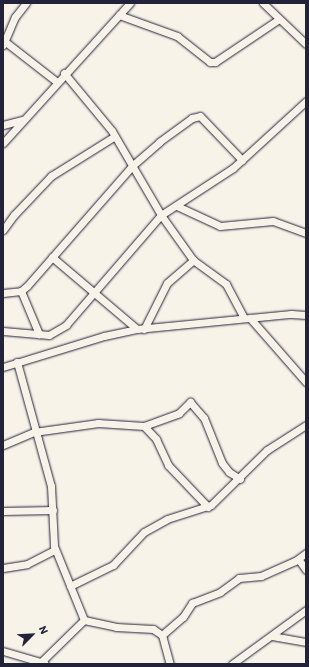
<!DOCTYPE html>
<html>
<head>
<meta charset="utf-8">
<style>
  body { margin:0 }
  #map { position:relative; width:309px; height:667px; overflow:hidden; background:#f7f3e8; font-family:Itim,sans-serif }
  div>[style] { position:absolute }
  .roads { filter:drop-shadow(0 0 1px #22223b) drop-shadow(0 0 1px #22223b) }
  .minor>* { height:7px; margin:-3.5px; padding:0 3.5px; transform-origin:3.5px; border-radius:3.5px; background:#f7f3e8 }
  span { translate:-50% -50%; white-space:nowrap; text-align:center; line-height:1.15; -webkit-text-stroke:3.5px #f7f3e8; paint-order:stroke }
  .frame { position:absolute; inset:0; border:4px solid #22223b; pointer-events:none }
  .north { position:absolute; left:12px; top:615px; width:40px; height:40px; -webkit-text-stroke:3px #f7f3e8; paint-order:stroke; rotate:66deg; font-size:11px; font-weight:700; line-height:16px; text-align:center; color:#22223b }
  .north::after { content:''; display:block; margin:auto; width:14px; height:18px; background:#22223b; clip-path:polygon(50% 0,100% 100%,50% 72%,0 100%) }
</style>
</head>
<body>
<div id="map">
  <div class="roads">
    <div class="minor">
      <i style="left:263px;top:3px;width:59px;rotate:43.6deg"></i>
      <i style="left:119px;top:15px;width:62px;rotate:19.9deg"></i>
      <i style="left:177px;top:36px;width:42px;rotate:38.2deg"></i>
      <i style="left:210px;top:62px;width:5px"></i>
      <i style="left:215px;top:62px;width:77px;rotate:-33.9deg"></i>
      <i style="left:3px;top:40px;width:68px;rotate:37.9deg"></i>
      <i style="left:3px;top:45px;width:30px;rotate:-67deg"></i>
      <i style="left:15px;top:17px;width:18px;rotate:-52deg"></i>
      <i style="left:64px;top:73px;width:75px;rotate:50.4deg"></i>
      <i style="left:112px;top:131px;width:97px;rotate:59.7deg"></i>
      <i style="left:161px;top:215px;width:55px;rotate:54.6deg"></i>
      <i style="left:193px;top:260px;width:41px;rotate:36deg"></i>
      <i style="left:226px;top:284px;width:38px;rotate:62deg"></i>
      <i style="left:3px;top:125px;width:20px;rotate:-15deg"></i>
      <i style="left:3px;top:143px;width:189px;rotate:-47.8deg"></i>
      <i style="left:177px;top:206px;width:47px;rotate:24.9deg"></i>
      <i style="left:220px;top:226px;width:53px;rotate:-5.4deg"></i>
      <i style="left:273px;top:221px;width:35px;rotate:20deg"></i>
      <i style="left:3px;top:230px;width:19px;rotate:-54deg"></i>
      <i style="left:14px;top:215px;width:54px;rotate:-46.5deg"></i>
      <i style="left:51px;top:176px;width:75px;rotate:-32deg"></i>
      <i style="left:52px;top:257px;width:111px;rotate:40.3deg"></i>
      <i style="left:21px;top:291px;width:47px;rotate:67.3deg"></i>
      <i style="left:3px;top:293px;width:18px;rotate:-6deg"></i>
      <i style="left:21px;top:291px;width:8px;rotate:-40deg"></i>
      <i style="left:27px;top:286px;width:161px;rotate:-48.8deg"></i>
      <i style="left:133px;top:165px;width:35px;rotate:-41deg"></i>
      <i style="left:159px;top:142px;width:41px;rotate:-36deg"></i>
      <i style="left:192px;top:118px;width:8px;rotate:-14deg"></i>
      <i style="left:200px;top:116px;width:61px;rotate:46.3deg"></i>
      <i style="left:250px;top:318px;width:85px;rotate:48.8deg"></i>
      <i style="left:144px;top:329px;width:51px;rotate:-63.4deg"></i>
      <i style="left:167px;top:283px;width:35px;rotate:-41deg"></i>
      <i style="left:3px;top:331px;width:46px;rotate:5deg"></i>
      <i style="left:49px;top:335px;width:20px;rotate:-30deg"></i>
      <i style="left:66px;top:325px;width:145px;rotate:-49.2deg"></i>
      <i style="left:161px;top:215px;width:86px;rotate:-33.1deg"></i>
      <i style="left:233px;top:168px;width:99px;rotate:-42.5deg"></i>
      <i style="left:17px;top:362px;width:129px;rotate:74.7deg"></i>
      <i style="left:51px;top:486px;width:60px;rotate:87.1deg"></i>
      <i style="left:54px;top:546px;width:80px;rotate:67.9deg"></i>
      <i style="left:84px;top:620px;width:33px;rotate:12deg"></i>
      <i style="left:116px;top:627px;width:37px;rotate:3deg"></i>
      <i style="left:153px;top:629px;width:11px;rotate:34deg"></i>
      <i style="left:162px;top:635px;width:30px;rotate:75deg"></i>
      <i style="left:3px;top:367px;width:106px;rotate:-17.1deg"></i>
      <i style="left:104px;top:336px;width:34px;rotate:-12deg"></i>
      <i style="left:137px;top:329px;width:155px;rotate:-5.6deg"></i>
      <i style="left:291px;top:314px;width:15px;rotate:4deg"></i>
      <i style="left:144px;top:426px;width:18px;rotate:47deg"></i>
      <i style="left:156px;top:439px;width:29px;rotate:65deg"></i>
      <i style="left:168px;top:465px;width:58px;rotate:46.4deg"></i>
      <i style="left:3px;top:445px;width:34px;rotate:-23deg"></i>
      <i style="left:34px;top:432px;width:65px;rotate:-8deg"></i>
      <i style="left:98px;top:423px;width:46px;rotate:3.7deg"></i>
      <i style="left:144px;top:426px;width:37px;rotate:-20deg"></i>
      <i style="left:179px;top:413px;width:16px;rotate:-45deg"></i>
      <i style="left:190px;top:402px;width:21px;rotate:49deg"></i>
      <i style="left:204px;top:418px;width:48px;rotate:68.2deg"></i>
      <i style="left:222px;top:463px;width:11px;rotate:52deg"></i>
      <i style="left:229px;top:472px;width:13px;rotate:32deg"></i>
      <i style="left:3px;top:511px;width:50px;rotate:-1.1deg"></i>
      <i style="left:299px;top:560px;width:12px;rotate:55deg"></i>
      <i style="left:3px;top:568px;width:24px;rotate:-9deg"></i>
      <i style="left:27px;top:564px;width:31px;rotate:-27deg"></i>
      <i style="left:70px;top:586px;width:48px;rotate:-26deg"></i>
      <i style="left:113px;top:565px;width:45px;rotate:-46.8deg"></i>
      <i style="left:144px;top:532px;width:26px;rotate:-29deg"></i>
      <i style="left:167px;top:519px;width:46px;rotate:-17.7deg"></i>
      <i style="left:211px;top:505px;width:78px;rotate:-44.5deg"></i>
      <i style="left:267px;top:450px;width:46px;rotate:-32.7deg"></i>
      <i style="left:162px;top:635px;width:28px;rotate:-41deg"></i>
      <i style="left:183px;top:617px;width:17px;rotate:-57deg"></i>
      <i style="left:192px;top:603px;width:30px;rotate:-21deg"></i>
      <i style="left:220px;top:592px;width:24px;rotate:-36deg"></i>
      <i style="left:239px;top:578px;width:22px;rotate:-5deg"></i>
      <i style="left:261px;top:576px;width:37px;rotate:-24deg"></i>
      <i style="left:295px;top:561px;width:14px;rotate:-36deg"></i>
      <i style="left:272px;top:636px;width:35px;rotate:10deg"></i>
      <i style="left:3px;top:651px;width:43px;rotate:16.3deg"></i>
      <i style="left:41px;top:662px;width:60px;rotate:-44.3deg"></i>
      <i style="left:232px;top:664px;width:92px;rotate:-36.1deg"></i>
    </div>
  </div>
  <div class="frame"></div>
  <div class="north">N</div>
</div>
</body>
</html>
